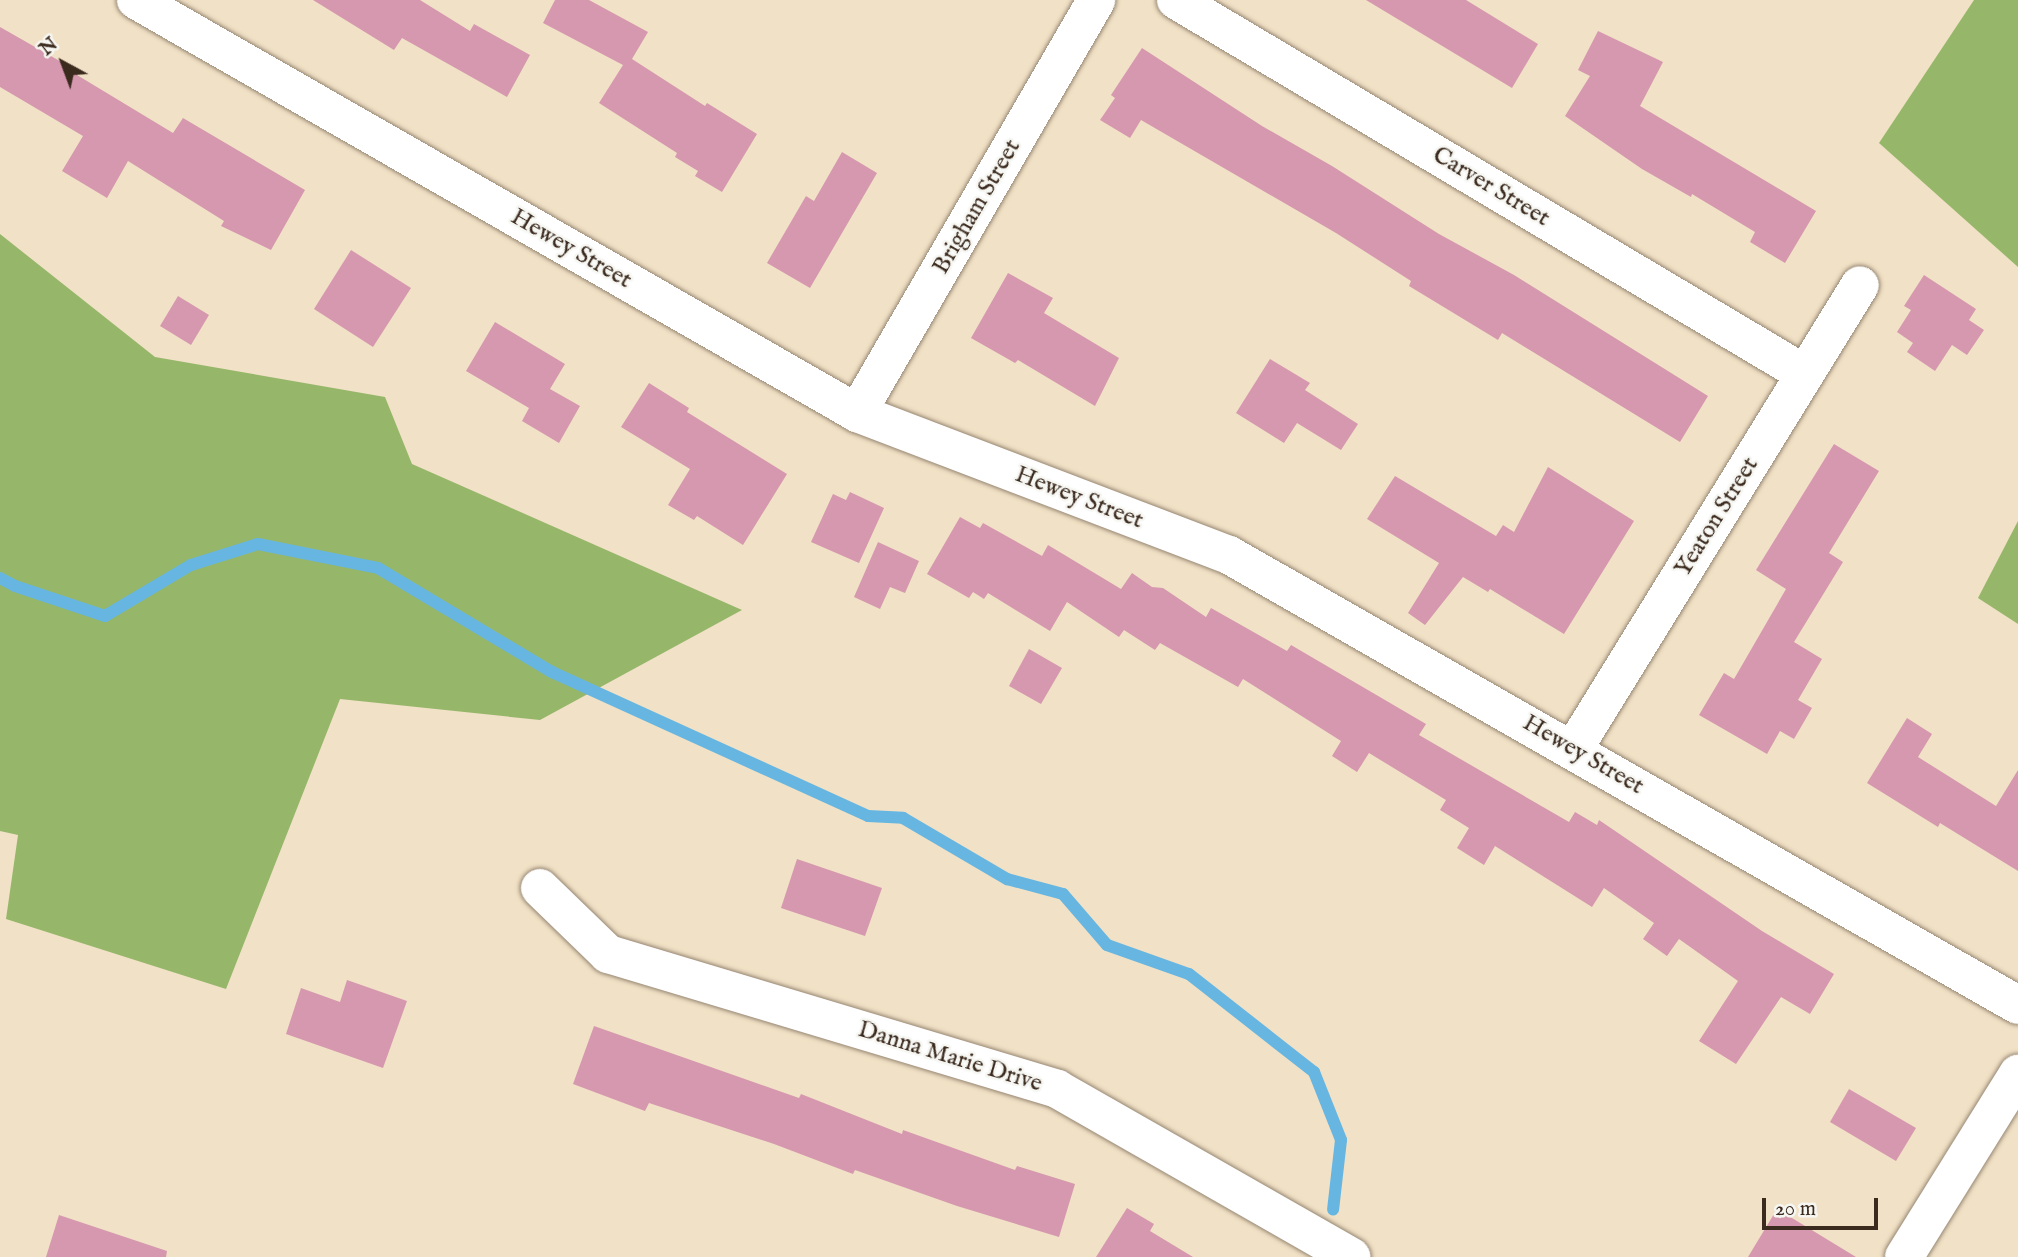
<!DOCTYPE html>
<html>
<head>
<meta charset="utf-8">
<style>
  body { margin:0 }
  #map { position:relative; width:2018px; height:1257px; overflow:hidden; background:#f1e1c6; font-family:"IM FELL English",serif }
  div>[style] { position:absolute }
  .forest>* { inset:0; background:#96b76a }
  .stream>* { height:12px; margin:-6px; padding:0 6px; transform-origin:6px; border-radius:6px; background:#66b6e1 }
  .building>* { inset:0; background:#d698af }
  .roads { filter:drop-shadow(0 0 2px #968672) drop-shadow(0 0 2px #968672) }
  .street>* { height:38px; margin:-19px; padding:0 19px; transform-origin:19px; border-radius:19px; background:#fff }
  span { translate:-50% -50%; white-space:nowrap; text-align:center; line-height:1.15; -webkit-text-stroke:5px #f6f6f2; paint-order:stroke }
  .street-label { font-size:24px; color:#3b2a1e }
  .north { position:absolute; left:28px; top:28px; width:70px; height:70px; -webkit-text-stroke:5px #f6f6f2; paint-order:stroke; rotate:319deg; font-size:19px; font-weight:700; line-height:28px; text-align:center; color:#3b2a1e }
  .north::after { content:''; display:block; margin:auto; width:24px; height:32px; background:#3b2a1e; clip-path:polygon(50% 0,100% 100%,50% 72%,0 100%) }
  .scale { position:absolute; left:1762px; top:1198px; width:116px; height:32px; box-sizing:border-box; border:4px solid #3b2a1e; border-top:0; padding-left:9px; font-size:21px; line-height:24px; white-space:nowrap; color:#3b2a1e; -webkit-text-stroke:5px #f6f6f2; paint-order:stroke }
</style>
</head>
<body>
<div id="map">
  <div class="forest">
    <i style="clip-path:polygon(1974px 0,2018px 0,2018px 267px,1879px 143px)"></i>
    <i style="clip-path:polygon(0 234px,155px 357px,385px 397px,412px 464px,742px 610px,540px 720px,340px 699px,226px 989px,6px 919px,18px 835px,0 831px)"></i>
    <i style="clip-path:polygon(2018px 521px,2018px 624px,1978px 598px)"></i>
  </div>
  <div class="stream">
    <i style="left:0;top:578px;width:17px;rotate:28deg"></i>
    <i style="left:15px;top:586px;width:95px;rotate:18.4deg"></i>
    <i style="left:105px;top:616px;width:100px;rotate:-30.7deg"></i>
    <i style="left:191px;top:565px;width:70px;rotate:-17.4deg"></i>
    <i style="left:258px;top:544px;width:122px;rotate:11.3deg"></i>
    <i style="left:378px;top:568px;width:203px;rotate:30.9deg"></i>
    <i style="left:552px;top:672px;width:347px;rotate:24.5deg"></i>
    <i style="left:868px;top:816px;width:35px;rotate:3deg"></i>
    <i style="left:903px;top:818px;width:121px;rotate:30.4deg"></i>
    <i style="left:1007px;top:879px;width:58px;rotate:15deg"></i>
    <i style="left:1063px;top:894px;width:67px;rotate:49.2deg"></i>
    <i style="left:1107px;top:945px;width:87px;rotate:19.5deg"></i>
    <i style="left:1189px;top:974px;width:159px;rotate:38.1deg"></i>
    <i style="left:1314px;top:1072px;width:73px;rotate:68.3deg"></i>
    <i style="left:1341px;top:1140px;width:70px;rotate:96.5deg"></i>
  </div>
  <div class="building">
    <i style="clip-path:polygon(313px 0,420px 0,470px 31px,474px 24px,530px 55px,507px 97px,402px 38px,394px 50px)"></i>
    <i style="clip-path:polygon(555px 0,589px 0,648px 32px,632px 59px,705px 106px,707px 103px,757px 134px,722px 192px,695px 176px,698px 171px,675px 157px,677px 153px,599px 103px,623px 65px,543px 23px)"></i>
    <i style="clip-path:polygon(1366px 0,1466px 0,1538px 44px,1512px 88px)"></i>
    <i style="clip-path:polygon(0 27px,79px 72px,77px 75px,173px 133px,183px 118px,305px 190px,271px 250px,221px 226px,224px 221px,128px 161px,107px 198px,62px 171px,83px 136px,0 87px)"></i>
    <i style="clip-path:polygon(1598px 31px,1663px 62px,1640px 106px,1816px 211px,1785px 263px,1750px 242px,1755px 232px,1692px 194px,1691px 197px,1642px 169px,1565px 116px,1590px 76px,1578px 70px)"></i>
    <i style="clip-path:polygon(1142px 48px,1262px 126px,1332px 166px,1439px 234px,1514px 275px,1708px 396px,1680px 442px,1502px 333px,1498px 340px,1409px 286px,1411px 281px,1336px 233px,1141px 120px,1130px 138px,1100px 120px,1115px 98px,1111px 95px)"></i>
    <i style="clip-path:polygon(842px 152px,877px 173px,810px 288px,767px 263px,806px 196px,814px 201px)"></i>
    <i style="clip-path:polygon(351px 250px,411px 288px,373px 347px,314px 309px)"></i>
    <i style="clip-path:polygon(1008px 273px,1053px 298px,1044px 313px,1119px 358px,1095px 406px,1018px 360px,1015px 363px,971px 338px)"></i>
    <i style="clip-path:polygon(1924px 275px,1976px 309px,1969px 320px,1984px 330px,1967px 355px,1952px 345px,1935px 371px,1907px 352px,1913px 343px,1897px 332px,1911px 310px,1904px 306px)"></i>
    <i style="clip-path:polygon(178px 296px,209px 315px,191px 345px,160px 326px)"></i>
    <i style="clip-path:polygon(495px 322px,565px 364px,550px 389px,580px 406px,559px 443px,522px 421px,529px 408px,466px 371px)"></i>
    <i style="clip-path:polygon(1270px 359px,1310px 383px,1305px 390px,1358px 424px,1341px 450px,1297px 423px,1284px 443px,1236px 413px)"></i>
    <i style="clip-path:polygon(649px 383px,689px 408px,687px 412px,787px 474px,743px 545px,697px 516px,694px 520px,668px 505px,690px 469px,621px 427px)"></i>
    <i style="clip-path:polygon(1834px 444px,1879px 471px,1829px 553px,1843px 562px,1794px 642px,1822px 659px,1798px 700px,1812px 708px,1794px 739px,1780px 731px,1767px 754px,1699px 715px,1724px 673px,1734px 679px,1786px 589px,1756px 570px)"></i>
    <i style="clip-path:polygon(1548px 467px,1634px 521px,1564px 634px,1490px 589px,1488px 592px,1463px 577px,1425px 625px,1408px 613px,1439px 563px,1367px 519px,1395px 476px,1496px 536px,1503px 525px,1514px 532px)"></i>
    <i style="clip-path:polygon(850px 492px,884px 508px,859px 563px,811px 542px,833px 494px,846px 500px)"></i>
    <i style="clip-path:polygon(960px 517px,980px 528px,983px 523px,1042px 556px,1048px 545px,1121px 589px,1132px 573px,1152px 587px,1163px 588px,1206px 617px,1211px 608px,1287px 651px,1291px 645px,1426px 724px,1419px 735px,1569px 822px,1575px 812px,1597px 825px,1599px 820px,1762px 931px,1834px 974px,1810px 1014px,1781px 997px,1736px 1064px,1699px 1041px,1738px 981px,1679px 939px,1667px 956px,1643px 939px,1654px 923px,1604px 888px,1592px 907px,1495px 846px,1484px 865px,1457px 848px,1469px 828px,1440px 810px,1446px 800px,1369px 753px,1357px 772px,1332px 756px,1341px 741px,1243px 679px,1238px 687px,1160px 643px,1155px 650px,1124px 630px,1119px 637px,1067px 602px,1050px 631px,988px 593px,984px 599px,973px 592px,969px 598px,927px 574px)"></i>
    <i style="clip-path:polygon(878px 542px,919px 561px,905px 593px,890px 587px,880px 609px,854px 597px)"></i>
    <i style="clip-path:polygon(1029px 649px,1062px 668px,1041px 704px,1009px 686px)"></i>
    <i style="clip-path:polygon(1907px 718px,1932px 734px,1918px 757px,1996px 806px,2018px 770px,2018px 871px,1940px 823px,1938px 827px,1867px 783px)"></i>
    <i style="clip-path:polygon(797px 859px,882px 888px,865px 936px,781px 908px)"></i>
    <i style="clip-path:polygon(347px 980px,407px 1001px,383px 1068px,286px 1034px,301px 988px,340px 1002px)"></i>
    <i style="clip-path:polygon(594px 1026px,799px 1098px,801px 1094px,902px 1134px,903px 1130px,1015px 1170px,1017px 1166px,1075px 1184px,1059px 1237px,957px 1206px,855px 1170px,853px 1174px,774px 1144px,649px 1103px,645px 1111px,573px 1084px)"></i>
    <i style="clip-path:polygon(1849px 1089px,1916px 1128px,1896px 1161px,1830px 1122px)"></i>
    <i style="clip-path:polygon(1127px 1208px,1154px 1224px,1150px 1231px,1193px 1257px,1096px 1257px)"></i>
    <i style="clip-path:polygon(1777px 1209px,1856px 1257px,1748px 1257px)"></i>
    <i style="clip-path:polygon(59px 1215px,167px 1251px,166px 1257px,46px 1257px)"></i>
  </div>
  <div class="roads">
    <div class="street">
      <i style="left:136px;top:0;width:831px;rotate:29.8deg"></i>
      <i style="left:857px;top:413px;width:398px;rotate:20.9deg"></i>
      <i style="left:1229px;top:555px;width:908px;rotate:29.7deg"></i>
      <i style="left:1176px;top:0;width:732px;rotate:30.74deg"></i>
      <i style="left:857px;top:413px;width:477px;rotate:-59.9deg"></i>
      <i style="left:1573px;top:750px;width:546px;rotate:-58.32deg"></i>
      <i style="left:540px;top:888px;width:95px;rotate:44.1deg"></i>
      <i style="left:608px;top:954px;width:469px;rotate:16.7deg"></i>
      <i style="left:1057px;top:1089px;width:339px;rotate:29.7deg"></i>
      <i style="left:1904px;top:1257px;width:216px;rotate:-58.1deg"></i>
    </div>
  </div>
  <div class="street-label">
    <span style="left:1491px;top:187px;rotate:31deg">Carver Street</span>
    <span style="left:977px;top:207px;rotate:-60deg">Brigham Street</span>
    <span style="left:571px;top:249px;rotate:30deg">Hewey Street</span>
    <span style="left:1079px;top:498px;rotate:21deg">Hewey Street</span>
    <span style="left:1717px;top:517px;rotate:-58deg">Yeaton Street</span>
    <span style="left:1583px;top:755px;rotate:30deg">Hewey Street</span>
    <span style="left:950px;top:1057px;rotate:17deg">Danna Marie Drive</span>
  </div>
  <div class="north">N</div>
  <div class="scale">20 m</div>
</div>
</body>
</html>
